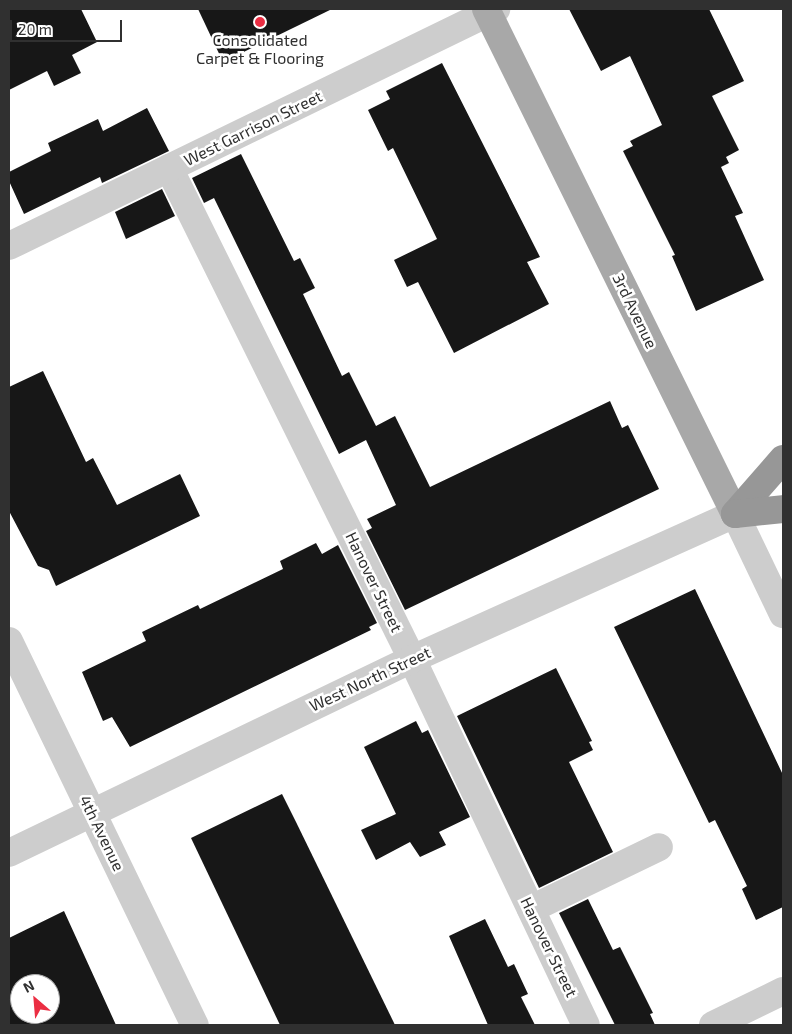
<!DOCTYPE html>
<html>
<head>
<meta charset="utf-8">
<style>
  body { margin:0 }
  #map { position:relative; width:792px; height:1034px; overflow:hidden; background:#fff; font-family:"Exo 2",sans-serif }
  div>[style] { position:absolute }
  .building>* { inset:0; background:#171717 }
  .minor>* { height:28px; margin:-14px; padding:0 14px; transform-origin:14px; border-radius:14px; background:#cdcdcd }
  .major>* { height:28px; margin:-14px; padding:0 14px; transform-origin:14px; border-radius:14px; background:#a8a8a8 }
  .highway>* { height:28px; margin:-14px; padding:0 14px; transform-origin:14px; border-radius:14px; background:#979797 }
  .dots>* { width:14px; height:14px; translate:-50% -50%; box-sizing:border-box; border:2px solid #fff; border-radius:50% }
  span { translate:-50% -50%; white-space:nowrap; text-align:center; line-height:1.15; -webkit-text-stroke:5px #fff; paint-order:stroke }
  .poi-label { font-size:16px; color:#303030 }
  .street-label { font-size:16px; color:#303030 }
  .frame { position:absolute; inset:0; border:10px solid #303030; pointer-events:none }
  .north { position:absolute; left:10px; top:974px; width:50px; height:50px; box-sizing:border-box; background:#fff; border:1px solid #acacac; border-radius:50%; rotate:333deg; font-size:14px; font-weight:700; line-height:20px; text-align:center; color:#303030 }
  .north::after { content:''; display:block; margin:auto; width:18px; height:22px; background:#eb2e43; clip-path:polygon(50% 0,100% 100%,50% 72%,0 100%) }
  .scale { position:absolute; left:10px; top:20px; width:112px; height:22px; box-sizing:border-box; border:2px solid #303030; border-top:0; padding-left:6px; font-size:15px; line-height:18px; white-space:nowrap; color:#303030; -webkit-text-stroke:4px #fff; paint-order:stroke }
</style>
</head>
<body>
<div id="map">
  <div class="building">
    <i style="clip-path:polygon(9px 9px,81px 9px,97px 42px,72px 55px,81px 73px,54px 86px,47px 71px,9px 90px)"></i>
    <i style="clip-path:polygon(198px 9px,332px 9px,223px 62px)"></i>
    <i style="clip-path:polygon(569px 9px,709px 9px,744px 81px,712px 96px,739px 150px,726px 157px,729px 163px,721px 167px,743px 213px,735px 216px,764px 280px,696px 311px,672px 256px,675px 255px,623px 151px,633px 146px,630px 141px,662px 125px,630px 56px,601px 71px)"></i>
    <i style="clip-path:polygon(442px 63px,540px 257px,527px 262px,549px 304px,454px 353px,418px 282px,407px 287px,394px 260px,437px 239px,393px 148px,388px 151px,368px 110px,390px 99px,386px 91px)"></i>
    <i style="clip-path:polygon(147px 108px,169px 151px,102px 183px,100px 177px,24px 214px,9px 181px,9px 172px,51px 151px,48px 143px,98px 119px,103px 131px)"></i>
    <i style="clip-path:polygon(241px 154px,294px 261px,300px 258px,315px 288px,303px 294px,342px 376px,349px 372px,376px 426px,395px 416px,430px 487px,610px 401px,622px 428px,628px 425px,659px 489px,405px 610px,366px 531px,372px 528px,367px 519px,396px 505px,366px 440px,339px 454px,214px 198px,204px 203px,192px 178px)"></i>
    <i style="clip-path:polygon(162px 189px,175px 216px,126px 239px,115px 212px)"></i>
    <i style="clip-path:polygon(43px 371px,86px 462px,93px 458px,117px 505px,180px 474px,200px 516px,56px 586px,49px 570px,38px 566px,9px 511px,9px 387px)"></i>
    <i style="clip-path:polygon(316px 543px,322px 554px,338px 545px,377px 623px,369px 627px,371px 630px,130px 747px,112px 717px,103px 721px,82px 672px,146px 641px,142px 632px,198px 605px,200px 609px,283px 569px,280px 561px)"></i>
    <i style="clip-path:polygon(695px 589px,783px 775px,783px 907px,756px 920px,742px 889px,747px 886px,715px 820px,709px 823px,614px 627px)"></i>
    <i style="clip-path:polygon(556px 668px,592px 741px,589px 742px,593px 750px,569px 762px,613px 852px,539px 888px,457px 716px)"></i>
    <i style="clip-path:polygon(416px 721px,422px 733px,428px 730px,470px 817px,439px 832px,446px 845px,420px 857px,410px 842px,376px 860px,361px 830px,396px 814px,364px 747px)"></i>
    <i style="clip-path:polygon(282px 794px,296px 822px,395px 1025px,280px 1025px,191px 838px)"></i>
    <i style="clip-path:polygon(588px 899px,613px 950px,620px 947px,653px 1013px,650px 1014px,655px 1025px,615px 1025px,559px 913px)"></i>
    <i style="clip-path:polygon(evenodd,64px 911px,116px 1025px,9px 1025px,9px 938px,64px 911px,20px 984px,50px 984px,50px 1014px,20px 1014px,20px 984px)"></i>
    <i style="clip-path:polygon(485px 919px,508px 967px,514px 964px,528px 994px,521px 997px,535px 1025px,488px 1025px,449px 936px)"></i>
  </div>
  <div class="minor">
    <i style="left:169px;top:168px;width:548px;rotate:63.67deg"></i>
    <i style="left:412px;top:659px;width:405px;rotate:64.6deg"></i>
    <i style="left:9px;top:246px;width:542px;rotate:-25.95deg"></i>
    <i style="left:9px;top:641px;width:427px;rotate:64.2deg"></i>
    <i style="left:9px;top:853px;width:447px;rotate:-25.7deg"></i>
    <i style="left:412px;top:659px;width:354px;rotate:-24.2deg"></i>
    <i style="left:735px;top:514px;width:111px;rotate:64.4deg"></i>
    <i style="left:531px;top:909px;width:142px;rotate:-25.8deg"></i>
    <i style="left:713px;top:1025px;width:78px;rotate:-25.9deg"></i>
  </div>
  <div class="major">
    <i style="left:486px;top:9px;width:563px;rotate:63.75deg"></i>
  </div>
  <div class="highway">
    <i style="left:735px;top:514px;width:73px;rotate:-48.9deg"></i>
    <i style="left:735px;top:514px;width:48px;rotate:-5.9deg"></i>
  </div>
  <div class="dots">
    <i style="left:260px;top:22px;background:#eb2e43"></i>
  </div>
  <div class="poi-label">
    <span style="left:260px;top:49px">Consolidated<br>Carpet &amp; Flooring</span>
  </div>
  <div class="street-label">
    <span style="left:253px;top:128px;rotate:-26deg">West Garrison Street</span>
    <span style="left:635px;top:311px;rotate:64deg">3rd Avenue</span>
    <span style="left:374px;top:582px;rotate:64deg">Hanover Street</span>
    <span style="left:370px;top:679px;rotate:-25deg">West North Street</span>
    <span style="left:102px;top:833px;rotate:64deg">4th Avenue</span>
    <span style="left:549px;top:947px;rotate:64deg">Hanover Street</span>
  </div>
  <div class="frame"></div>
  <div class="north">N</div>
  <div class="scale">20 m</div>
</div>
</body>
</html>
